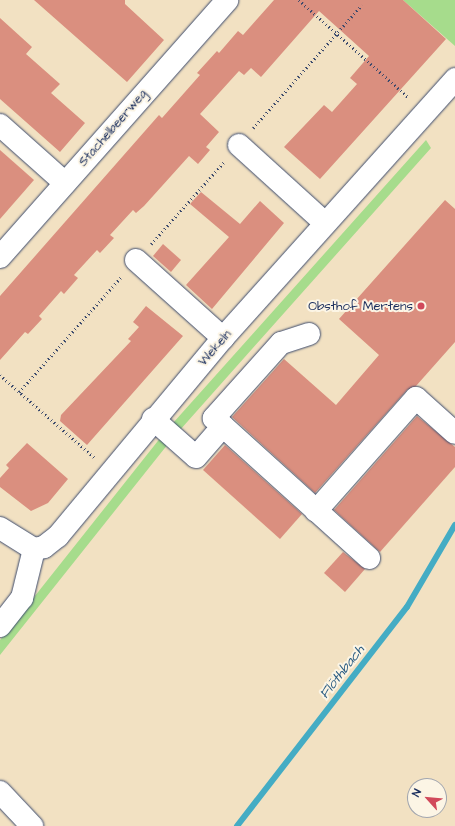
<!DOCTYPE html>
<html>
<head>
<meta charset="utf-8">
<style>
  body { margin:0 }
  #map { position:relative; width:455px; height:826px; overflow:hidden; background:#f2e1c2; font-family:"Architects Daughter",sans-serif }
  div>[style] { position:absolute }
  .green>* { inset:0; background:#a6dc8c }
  .stream>* { height:6px; margin:-3px; padding:0 3px; transform-origin:3px; border-radius:3px; background:#44acc4 }
  .building>* { inset:0; background:#da8f7f }
  .path>* { height:2.5px; margin-top:-1.25px; transform-origin:0; background:repeating-linear-gradient(90deg,#3b4a6d 0 1px,transparent 0 4px) }
  .roads { filter:drop-shadow(0 0 1px #3b4a6d) drop-shadow(0 0 1px #3b4a6d) }
  .minor>* { height:22px; margin:-11px; padding:0 11px; transform-origin:11px; border-radius:11px; background:#fff }
  .dots>* { width:11px; height:11px; translate:-50% -50%; box-sizing:border-box; border:2px solid #fcf5e5; border-radius:50% }
  span { translate:-50% -50%; white-space:nowrap; text-align:center; line-height:1.15; -webkit-text-stroke:4px #fcf5e5; paint-order:stroke }
  .street-label { font-size:13px; color:#1b2f5e }
  .poi-label { font-size:13px; color:#1b2f5e }
  .right { translate:-100% -50%; text-align:right }
  .water-label { font-size:14px; color:#295b82; font-style:italic }
  .north { position:absolute; left:407px; top:778px; width:40px; height:40px; box-sizing:border-box; background:#fcf5e5; border:1px solid #a2a6af; border-radius:50%; rotate:297deg; font-size:11px; font-weight:700; line-height:16px; text-align:center; color:#1b2f5e }
  .north::after { content:''; display:block; margin:auto; width:14px; height:18px; background:#d1495b; clip-path:polygon(50% 0,100% 100%,50% 72%,0 100%) }
</style>
</head>
<body>
<div id="map">
  <div class="green">
    <i style="clip-path:polygon(403px 0,455px 0,455px 46px)"></i>
    <i style="clip-path:polygon(426px 140px,431px 148px,172px 439px,0 655px,0 640px,165px 432px)"></i>
  </div>
  <div class="stream">
    <i style="left:237px;top:826px;width:277px;rotate:-52.2deg"></i>
    <i style="left:407px;top:607px;width:95px;rotate:-59.7deg"></i>
  </div>
  <div class="building">
    <i style="clip-path:polygon(34px 0,125px 0,125px 4px,164px 40px,127px 82px)"></i>
    <i style="clip-path:polygon(274px 0,403px 0,446px 39px,320px 179px,284px 147px,324px 105px,332px 112px,357px 84px,350px 78px,369px 56px,319px 11px,261px 77px,251px 68px,244px 75px,239px 71px,200px 114px,219px 132px,206px 147px,210px 150px,198px 164px,189px 156px,144px 206px,136px 213px,133px 210px,110px 235px,114px 238px,100px 253px,97px 250px,74px 275px,78px 278px,64px 294px,61px 291px,39px 316px,42px 319px,28px 334px,25px 332px,0 360px,0 296px,159px 115px,162px 118px,200px 75px,197px 73px,217px 51px,219px 53px,238px 31px,243px 35px)"></i>
    <i style="clip-path:polygon(0 18px,32px 47px,26px 54px,60px 84px,51px 93px,85px 123px,60px 152px,0 99px)"></i>
    <i style="clip-path:polygon(0 150px,34px 180px,0 219px)"></i>
    <i style="clip-path:polygon(201px 192px,240px 224px,260px 201px,284px 223px,212px 309px,186px 285px,229px 237px,190px 204px)"></i>
    <i style="clip-path:polygon(445px 200px,455px 209px,455px 342px,416px 386px,407px 390px,315px 493px,232px 417px,284px 359px,336px 405px,379px 355px,339px 319px)"></i>
    <i style="clip-path:polygon(163px 244px,181px 260px,171px 272px,153px 256px)"></i>
    <i style="clip-path:polygon(146px 306px,183px 336px,87px 445px,60px 421px,61px 415px,131px 341px,128px 339px,139px 327px,133px 322px)"></i>
    <i style="clip-path:polygon(417px 416px,455px 447px,455px 467px,380px 552px,334px 510px)"></i>
    <i style="clip-path:polygon(27px 443px,68px 479px,48px 503px,31px 511px,0 487px,0 478px,9px 468px,6px 465px)"></i>
    <i style="clip-path:polygon(225px 445px,302px 514px,280px 539px,203px 470px)"></i>
    <i style="clip-path:polygon(343px 552px,365px 569px,345px 592px,324px 573px)"></i>
  </div>
  <div class="path">
    <i style="left:299px;top:0;width:147px;rotate:41.7deg"></i>
    <i style="left:253px;top:128px;width:164px;rotate:-48.5deg"></i>
    <i style="left:151px;top:244px;width:111px;rotate:-48.3deg"></i>
    <i style="left:0;top:375px;width:126px;rotate:41.1deg"></i>
    <i style="left:19px;top:392px;width:155px;rotate:-48.4deg"></i>
  </div>
  <div class="roads">
    <div class="minor">
      <i style="left:0;top:125px;width:87px;rotate:41.7deg"></i>
      <i style="left:239px;top:145px;width:116px;rotate:42.2deg"></i>
      <i style="left:0;top:257px;width:343px;rotate:-48.5deg"></i>
      <i style="left:136px;top:260px;width:117px;rotate:41.9deg"></i>
      <i style="left:309px;top:334px;width:29px;rotate:162deg"></i>
      <i style="left:281px;top:343px;width:101px;rotate:131.8deg"></i>
      <i style="left:214px;top:418px;width:209px;rotate:42.1deg"></i>
      <i style="left:153px;top:419px;width:57px;rotate:41.5deg"></i>
      <i style="left:196px;top:457px;width:41px;rotate:-48.9deg"></i>
      <i style="left:316px;top:511px;width:151px;rotate:-48.5deg"></i>
      <i style="left:416px;top:398px;width:52px;rotate:41.9deg"></i>
      <i style="left:0;top:528px;width:40px;rotate:32deg"></i>
      <i style="left:34px;top:549px;width:10px;rotate:-11deg"></i>
      <i style="left:44px;top:547px;width:18px;rotate:-38deg"></i>
      <i style="left:58px;top:536px;width:258px;rotate:-50.2deg"></i>
      <i style="left:223px;top:338px;width:348px;rotate:-48.1deg"></i>
      <i style="left:0;top:626px;width:36px;rotate:-52deg"></i>
      <i style="left:22px;top:598px;width:50px;rotate:-76.2deg"></i>
      <i style="left:0;top:792px;width:47px;rotate:46.7deg"></i>
    </div>
  </div>
  <div class="dots">
    <i style="left:421px;top:306px;background:#d1495b"></i>
  </div>
  <div class="street-label">
    <span style="left:113px;top:128px;rotate:-49deg">Stachelbeerweg</span>
    <span style="left:215px;top:348px;rotate:-49deg">Wekeln</span>
  </div>
  <div class="poi-label">
    <span class="right" style="left:413px;top:306px">Obsthof Mertens</span>
  </div>
  <div class="water-label">
    <span style="left:342px;top:672px;rotate:-52deg">Flöthbach</span>
  </div>
  <div class="north">N</div>
</div>
</body>
</html>
